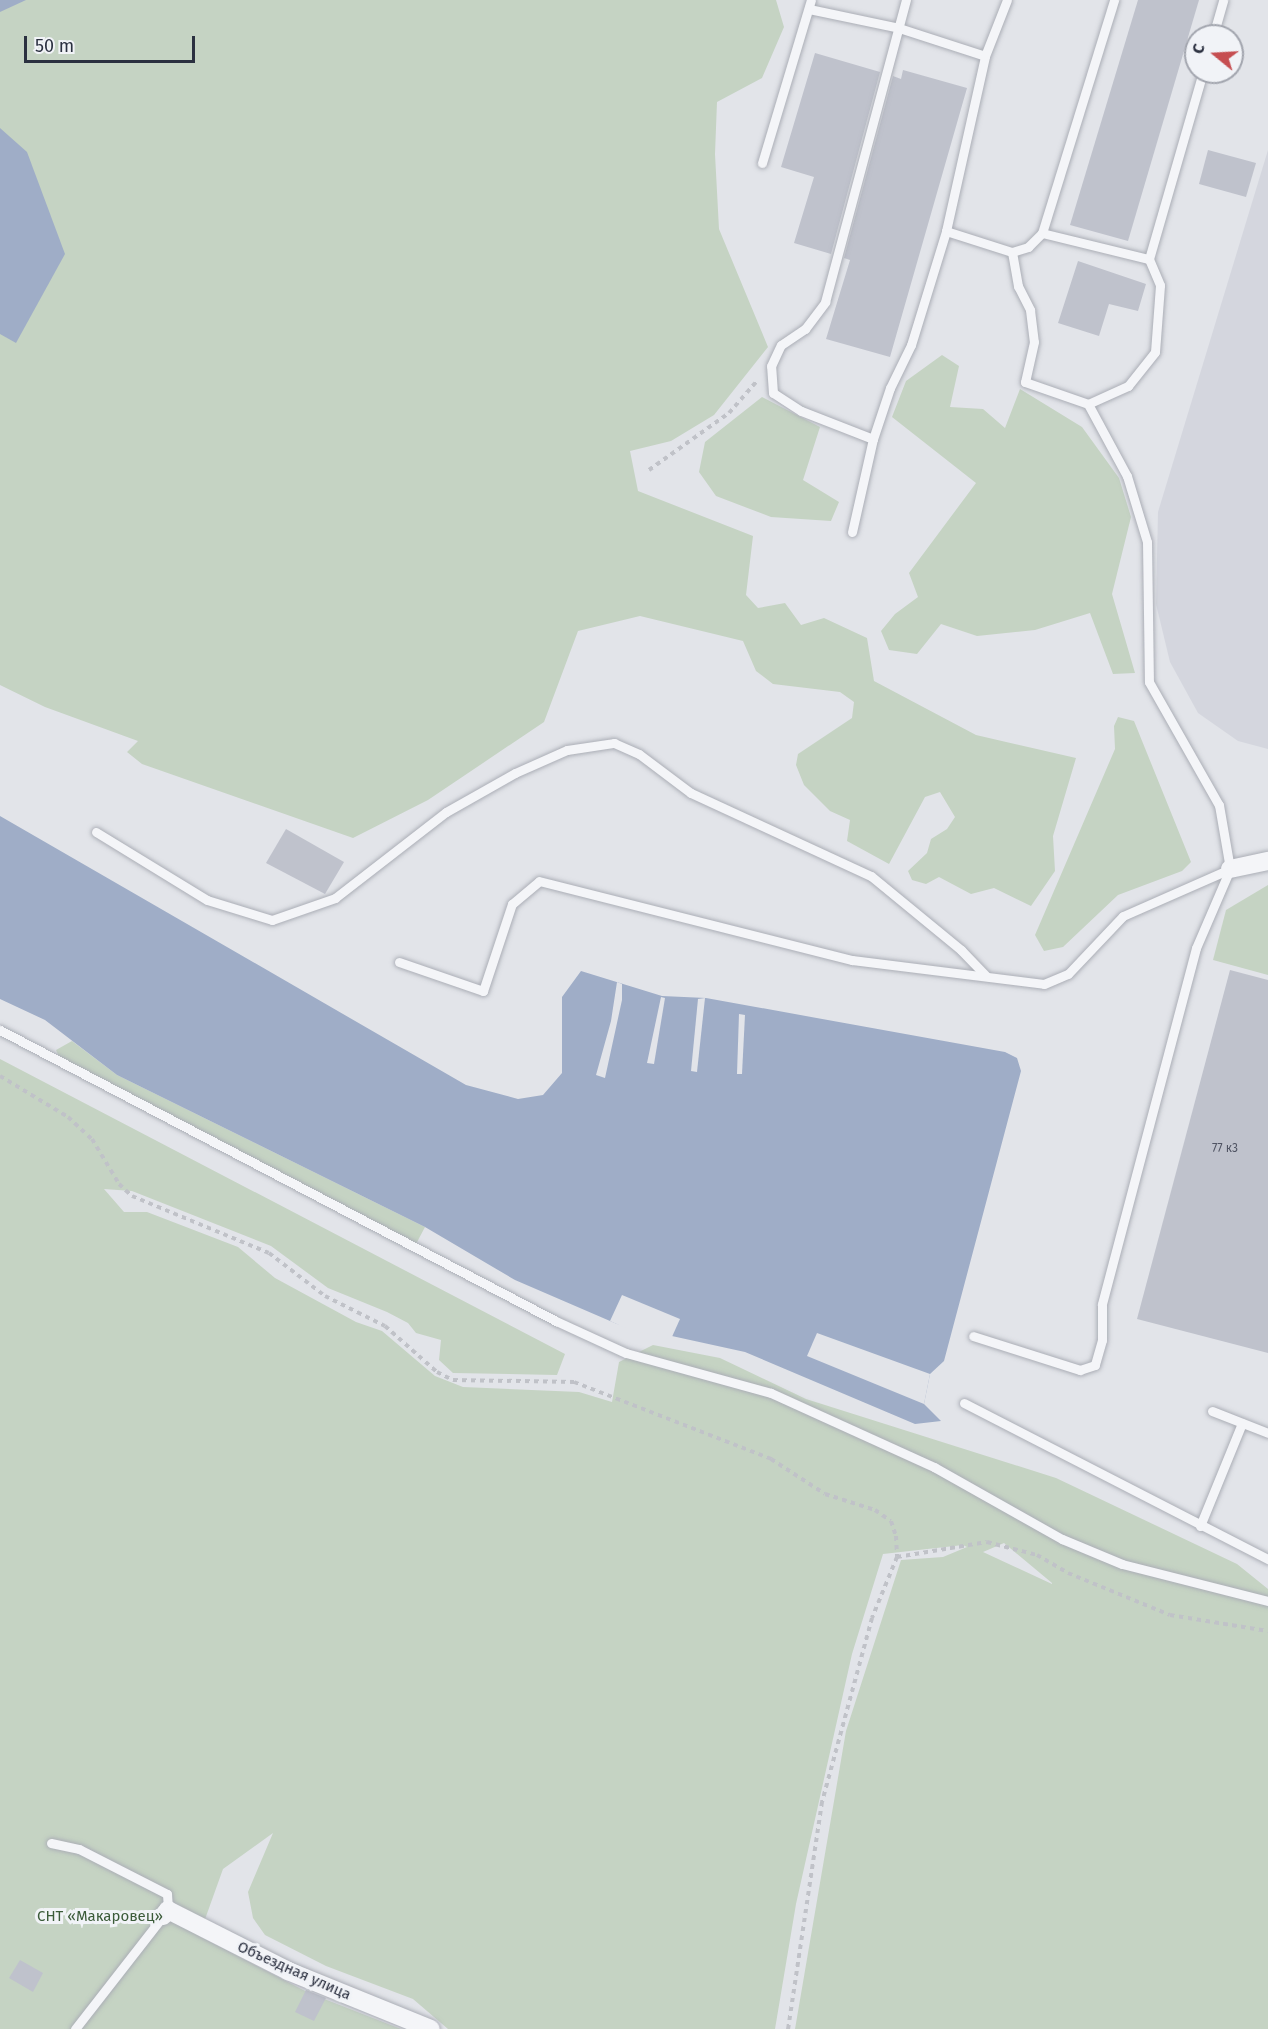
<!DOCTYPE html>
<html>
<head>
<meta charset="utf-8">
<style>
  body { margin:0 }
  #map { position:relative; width:1268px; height:2029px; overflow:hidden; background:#e2e4e9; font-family:"Fira Sans",sans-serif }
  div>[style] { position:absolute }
  .built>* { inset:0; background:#d4d6de }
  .green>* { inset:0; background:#c5d3c3 }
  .water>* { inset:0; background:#9fadc7 }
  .pier>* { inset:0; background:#e2e4e9 }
  .building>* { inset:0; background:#bfc2cc }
  .path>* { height:4px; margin-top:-2px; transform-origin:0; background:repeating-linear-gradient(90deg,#c0c2c8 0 4.5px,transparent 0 9px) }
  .roads { filter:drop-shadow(0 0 2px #abaeb6) drop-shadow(0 0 2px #abaeb6) }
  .lane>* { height:9px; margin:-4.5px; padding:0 4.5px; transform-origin:4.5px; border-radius:4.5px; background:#f4f5f8 }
  .street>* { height:18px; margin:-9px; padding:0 9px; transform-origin:9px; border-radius:9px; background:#f4f5f8 }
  span { translate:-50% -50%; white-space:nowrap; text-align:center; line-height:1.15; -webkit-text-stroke:6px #f1f3f7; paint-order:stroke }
  .number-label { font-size:12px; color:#505463 }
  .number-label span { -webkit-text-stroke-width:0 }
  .park-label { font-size:15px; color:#3b5b39 }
  .street-label { font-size:15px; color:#2b3040 }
  .north { position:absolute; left:1184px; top:24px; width:60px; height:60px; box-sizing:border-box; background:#f1f3f7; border:2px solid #a2a5ae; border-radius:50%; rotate:288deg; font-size:16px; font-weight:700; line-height:24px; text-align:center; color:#2b3040 }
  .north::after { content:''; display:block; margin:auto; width:21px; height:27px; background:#c64e51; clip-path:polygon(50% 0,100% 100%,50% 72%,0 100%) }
  .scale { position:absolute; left:24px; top:36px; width:171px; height:27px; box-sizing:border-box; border:3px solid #2b3040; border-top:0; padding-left:8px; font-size:18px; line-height:21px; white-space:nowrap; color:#2b3040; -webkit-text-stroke:4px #f1f3f7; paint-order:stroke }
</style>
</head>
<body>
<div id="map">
  <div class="built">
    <i style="clip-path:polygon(1268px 150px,1268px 749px,1238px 741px,1198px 713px,1170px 662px,1156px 604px,1158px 512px)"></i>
  </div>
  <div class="green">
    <i style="clip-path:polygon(0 0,776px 0,784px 27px,762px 78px,717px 102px,715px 154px,719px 229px,768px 347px,714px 415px,671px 441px,630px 451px,638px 491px,753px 536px,746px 595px,758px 608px,785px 603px,801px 625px,824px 618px,867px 638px,874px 681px,976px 735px,1076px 758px,1053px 836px,1055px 871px,1031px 906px,994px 888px,971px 894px,939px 877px,926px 884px,912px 880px,908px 871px,927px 853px,931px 839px,947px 829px,955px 817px,940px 792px,925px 797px,889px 864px,847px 841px,850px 820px,830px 811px,804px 785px,796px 765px,798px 754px,852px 718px,854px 702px,840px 692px,773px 684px,756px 671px,743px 641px,640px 616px,578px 631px,544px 722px,428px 800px,353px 838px,142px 764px,127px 752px,138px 741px,45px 707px,0 685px)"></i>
    <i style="clip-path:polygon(942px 355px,959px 366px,950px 407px,983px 409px,1005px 428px,1020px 389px,1082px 427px,1119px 478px,1131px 517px,1112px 594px,1135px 673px,1113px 674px,1090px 613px,1035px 630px,977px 636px,941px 624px,917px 654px,889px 650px,881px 631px,895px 614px,918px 597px,909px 573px,976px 483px,892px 417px,906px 381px)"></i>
    <i style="clip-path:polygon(762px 397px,820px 427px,803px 480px,839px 502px,831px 521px,771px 517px,716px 496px,699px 472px,705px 442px)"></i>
    <i style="clip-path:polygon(1118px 717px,1134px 721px,1191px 862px,1182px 871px,1118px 895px,1063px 947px,1044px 951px,1035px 935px,1115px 749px,1114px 726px)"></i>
    <i style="clip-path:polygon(1268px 885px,1268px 975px,1213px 960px,1226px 910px)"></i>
    <i style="clip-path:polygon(72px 1041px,117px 1075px,425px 1227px,415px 1246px,61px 1061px,56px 1050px)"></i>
    <i style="clip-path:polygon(evenodd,0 1059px,565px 1354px,557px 1375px,453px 1373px,439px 1360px,441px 1340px,416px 1333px,408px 1323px,387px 1312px,328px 1288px,271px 1246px,132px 1191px,104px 1189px,124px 1212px,147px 1212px,238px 1247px,275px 1278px,356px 1322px,382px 1331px,435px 1376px,463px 1387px,579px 1392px,612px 1402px,619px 1362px,653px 1345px,720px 1358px,806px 1399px,1056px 1478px,1237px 1564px,1268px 1589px,1268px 2029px,795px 2029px,846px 1731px,901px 1560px,943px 1557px,967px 1547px,963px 1545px,883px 1554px,852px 1654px,796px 1904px,775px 2029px,448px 2029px,413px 1999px,326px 1966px,265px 1935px,253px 1918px,248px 1892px,273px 1833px,223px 1869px,199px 1936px,309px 1993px,401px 2029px,0 2029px,0 1059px,1004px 1543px,1052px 1583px,1052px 1584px,983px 1552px,1004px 1543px)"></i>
  </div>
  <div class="water">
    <i style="clip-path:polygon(0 0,26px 0,0 12px)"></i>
    <i style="clip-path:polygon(0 128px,27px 152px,65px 254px,16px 343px,0 334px)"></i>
    <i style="clip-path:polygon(0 816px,466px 1085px,518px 1099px,543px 1095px,562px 1073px,562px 997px,581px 971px,662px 996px,706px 998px,1005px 1052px,1017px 1058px,1021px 1071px,944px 1361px,930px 1374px,924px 1404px,941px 1421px,915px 1424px,745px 1352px,617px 1324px,515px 1280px,425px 1227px,117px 1075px,45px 1020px,0 999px)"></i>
  </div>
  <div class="pier">
    <i style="clip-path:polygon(617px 982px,622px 984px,622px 1000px,605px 1078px,596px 1075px,611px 1021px)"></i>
    <i style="clip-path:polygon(661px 997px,665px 998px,654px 1064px,647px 1063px)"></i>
    <i style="clip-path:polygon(705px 998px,697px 1072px,691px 1071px,698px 999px)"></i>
    <i style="clip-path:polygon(739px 1014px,745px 1015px,742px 1074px,737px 1074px)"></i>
    <i style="clip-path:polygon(622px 1295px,680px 1319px,671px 1339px,630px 1330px,610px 1321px)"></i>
    <i style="clip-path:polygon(817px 1333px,930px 1374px,924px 1404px,807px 1356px)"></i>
  </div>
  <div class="building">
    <i style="clip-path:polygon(1138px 0,1199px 0,1128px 241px,1070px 225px)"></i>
    <i style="clip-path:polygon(815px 53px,880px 72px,831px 254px,794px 243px,814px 177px,781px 167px)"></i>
    <i style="clip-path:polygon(903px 70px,967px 88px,890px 357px,826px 339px,850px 260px,844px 258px,893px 76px,901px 79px)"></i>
    <i style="clip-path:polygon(1208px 150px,1256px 163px,1246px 197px,1199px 184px)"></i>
    <i style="clip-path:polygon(1078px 261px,1146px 284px,1138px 311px,1109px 304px,1099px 336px,1058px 323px)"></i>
    <i style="clip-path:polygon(286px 829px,344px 862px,325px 894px,266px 863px)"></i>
    <i style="clip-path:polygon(1230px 970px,1268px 980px,1268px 1353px,1137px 1319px)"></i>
    <i style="clip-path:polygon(20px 1960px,43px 1973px,33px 1992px,9px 1978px)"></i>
    <i style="clip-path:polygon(306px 1990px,326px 1998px,314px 2021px,295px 2012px)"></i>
  </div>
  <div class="path">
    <i style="left:649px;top:470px;width:98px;rotate:-35.5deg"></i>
    <i style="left:729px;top:413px;width:41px;rotate:-48.9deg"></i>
    <i style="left:0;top:1076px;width:79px;rotate:31.1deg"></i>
    <i style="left:68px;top:1117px;width:33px;rotate:43deg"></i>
    <i style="left:92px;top:1139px;width:52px;rotate:59deg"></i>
    <i style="left:119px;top:1184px;width:18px;rotate:43deg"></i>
    <i style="left:132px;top:1196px;width:148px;rotate:22.6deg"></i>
    <i style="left:269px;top:1253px;width:71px;rotate:37.5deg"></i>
    <i style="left:325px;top:1296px;width:67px;rotate:26.6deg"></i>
    <i style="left:385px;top:1326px;width:69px;rotate:41.5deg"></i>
    <i style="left:437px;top:1372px;width:18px;rotate:27deg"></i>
    <i style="left:453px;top:1380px;width:121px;rotate:0.9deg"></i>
    <i style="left:574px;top:1382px;width:212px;rotate:21.3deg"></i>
    <i style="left:771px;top:1459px;width:64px;rotate:32.9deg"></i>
    <i style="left:825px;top:1494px;width:52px;rotate:17.7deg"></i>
    <i style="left:875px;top:1510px;width:19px;rotate:35deg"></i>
    <i style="left:891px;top:1521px;width:16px;rotate:72deg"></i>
    <i style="left:896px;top:1536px;width:21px;rotate:87deg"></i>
    <i style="left:897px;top:1557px;width:66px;rotate:112.3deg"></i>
    <i style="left:872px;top:1618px;width:191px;rotate:105.2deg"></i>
    <i style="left:822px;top:1802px;width:230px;rotate:98.5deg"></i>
    <i style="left:897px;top:1557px;width:91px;rotate:-9.5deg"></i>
    <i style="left:987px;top:1542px;width:52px;rotate:14.6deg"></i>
    <i style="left:1037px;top:1555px;width:36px;rotate:30deg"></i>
    <i style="left:1068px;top:1573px;width:110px;rotate:22.4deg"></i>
    <i style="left:1170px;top:1615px;width:99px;rotate:9.3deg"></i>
  </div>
  <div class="roads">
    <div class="lane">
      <i style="left:809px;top:9px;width:92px;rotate:11.9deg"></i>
      <i style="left:899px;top:28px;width:90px;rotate:18deg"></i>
      <i style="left:1213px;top:36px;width:37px;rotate:-74deg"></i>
      <i style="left:762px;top:163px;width:170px;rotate:-73.3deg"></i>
      <i style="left:946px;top:231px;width:69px;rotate:17.7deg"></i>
      <i style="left:1012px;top:252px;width:35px;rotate:80deg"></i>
      <i style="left:1018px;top:286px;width:27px;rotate:63deg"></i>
      <i style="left:1030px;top:310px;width:32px;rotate:83deg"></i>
      <i style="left:1034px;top:342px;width:41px;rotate:102.7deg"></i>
      <i style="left:1025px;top:382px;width:67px;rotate:19.2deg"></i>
      <i style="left:1088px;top:404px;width:82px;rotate:61.6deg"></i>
      <i style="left:1127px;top:476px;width:69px;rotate:73.1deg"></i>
      <i style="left:1147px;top:542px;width:140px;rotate:89.2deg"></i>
      <i style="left:1149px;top:682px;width:142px;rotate:60.4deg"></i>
      <i style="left:1219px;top:805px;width:65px;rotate:80.2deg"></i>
      <i style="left:1230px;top:869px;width:86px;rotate:113.3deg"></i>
      <i style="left:1196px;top:948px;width:369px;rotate:104.8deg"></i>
      <i style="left:1102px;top:1305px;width:35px;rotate:90deg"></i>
      <i style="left:1102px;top:1340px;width:26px;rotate:106deg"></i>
      <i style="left:1095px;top:1365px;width:16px;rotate:162deg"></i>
      <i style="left:1080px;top:1370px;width:112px;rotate:-162.4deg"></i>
      <i style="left:1042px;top:233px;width:110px;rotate:13.7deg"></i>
      <i style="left:1012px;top:252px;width:17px;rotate:-17deg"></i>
      <i style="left:1028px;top:247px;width:20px;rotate:-45deg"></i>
      <i style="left:1042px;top:233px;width:244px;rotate:-72.8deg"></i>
      <i style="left:1088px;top:404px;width:44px;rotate:-24.2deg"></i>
      <i style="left:1128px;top:386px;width:43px;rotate:-51.5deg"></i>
      <i style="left:1155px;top:352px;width:67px;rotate:-85.7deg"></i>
      <i style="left:1160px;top:285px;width:28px;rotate:-113deg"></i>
      <i style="left:1149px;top:259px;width:195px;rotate:-73.9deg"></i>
      <i style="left:873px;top:439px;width:77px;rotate:-158.7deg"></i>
      <i style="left:801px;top:411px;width:33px;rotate:-147deg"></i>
      <i style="left:773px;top:393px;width:27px;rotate:-94deg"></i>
      <i style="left:771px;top:366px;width:23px;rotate:-65deg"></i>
      <i style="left:781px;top:345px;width:29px;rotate:-34deg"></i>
      <i style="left:805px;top:329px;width:34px;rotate:-53deg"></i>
      <i style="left:825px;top:302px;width:313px;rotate:-75deg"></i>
      <i style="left:852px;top:532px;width:95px;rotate:-77.3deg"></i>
      <i style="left:873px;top:439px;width:54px;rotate:-71.6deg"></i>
      <i style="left:890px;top:388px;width:48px;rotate:-64deg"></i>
      <i style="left:911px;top:345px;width:119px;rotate:-72.9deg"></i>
      <i style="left:946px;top:231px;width:179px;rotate:-77.4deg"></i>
      <i style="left:985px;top:56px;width:60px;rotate:-68.6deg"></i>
      <i style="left:96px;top:832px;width:130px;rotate:31.5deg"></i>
      <i style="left:207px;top:900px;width:68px;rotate:17.1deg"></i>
      <i style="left:272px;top:920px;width:67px;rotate:-19.2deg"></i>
      <i style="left:335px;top:898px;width:140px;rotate:-37.8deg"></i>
      <i style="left:446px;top:812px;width:79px;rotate:-29.5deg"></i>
      <i style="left:515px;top:773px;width:57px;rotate:-23.9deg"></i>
      <i style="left:567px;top:750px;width:48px;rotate:-8.5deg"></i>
      <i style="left:614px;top:743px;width:27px;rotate:24deg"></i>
      <i style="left:639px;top:754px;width:65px;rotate:36.9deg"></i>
      <i style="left:691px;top:793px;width:198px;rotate:24.8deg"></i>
      <i style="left:871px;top:876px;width:117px;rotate:39.4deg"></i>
      <i style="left:961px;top:950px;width:36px;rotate:46deg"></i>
      <i style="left:399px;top:962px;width:89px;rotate:19deg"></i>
      <i style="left:483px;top:991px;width:92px;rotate:-71.6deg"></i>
      <i style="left:512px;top:904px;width:35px;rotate:-40deg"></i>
      <i style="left:539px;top:881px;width:323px;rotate:14.2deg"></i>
      <i style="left:852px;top:960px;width:193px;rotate:7.1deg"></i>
      <i style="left:1044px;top:984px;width:26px;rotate:-23deg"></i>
      <i style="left:1068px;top:974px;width:80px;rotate:-46.5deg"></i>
      <i style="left:1123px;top:916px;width:117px;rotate:-23.7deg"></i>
      <i style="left:0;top:1030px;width:628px;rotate:27.63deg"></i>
      <i style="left:556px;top:1321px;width:77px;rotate:24.6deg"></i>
      <i style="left:626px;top:1353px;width:150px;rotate:15.4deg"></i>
      <i style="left:771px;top:1393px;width:179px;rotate:24.4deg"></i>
      <i style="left:934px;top:1467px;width:147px;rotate:29.4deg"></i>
      <i style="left:1062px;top:1539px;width:65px;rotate:22.6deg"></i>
      <i style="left:1122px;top:1564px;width:151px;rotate:14.2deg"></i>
      <i style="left:964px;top:1403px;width:342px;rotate:27.2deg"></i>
      <i style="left:1212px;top:1411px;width:60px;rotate:21.4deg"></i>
      <i style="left:1200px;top:1526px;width:111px;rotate:-67.8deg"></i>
      <i style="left:51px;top:1843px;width:29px;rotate:12deg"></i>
      <i style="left:79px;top:1849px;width:99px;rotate:27.1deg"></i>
      <i style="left:167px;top:1894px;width:16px;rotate:86deg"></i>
      <i style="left:75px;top:2029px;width:143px;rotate:-52.1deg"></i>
    </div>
    <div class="street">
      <i style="left:1230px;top:869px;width:39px;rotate:-12deg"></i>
      <i style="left:163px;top:1916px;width:8px;rotate:-50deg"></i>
      <i style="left:168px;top:1910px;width:135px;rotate:26.9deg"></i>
      <i style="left:288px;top:1971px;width:154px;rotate:22.1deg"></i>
    </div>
  </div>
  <div class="number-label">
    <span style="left:1225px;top:1149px">77 к3</span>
  </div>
  <div class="park-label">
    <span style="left:100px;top:1917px">СНТ «Макаровец»</span>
  </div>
  <div class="street-label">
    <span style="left:294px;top:1971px;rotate:24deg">Объездная улица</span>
  </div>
  <div class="north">С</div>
  <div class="scale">50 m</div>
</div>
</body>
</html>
